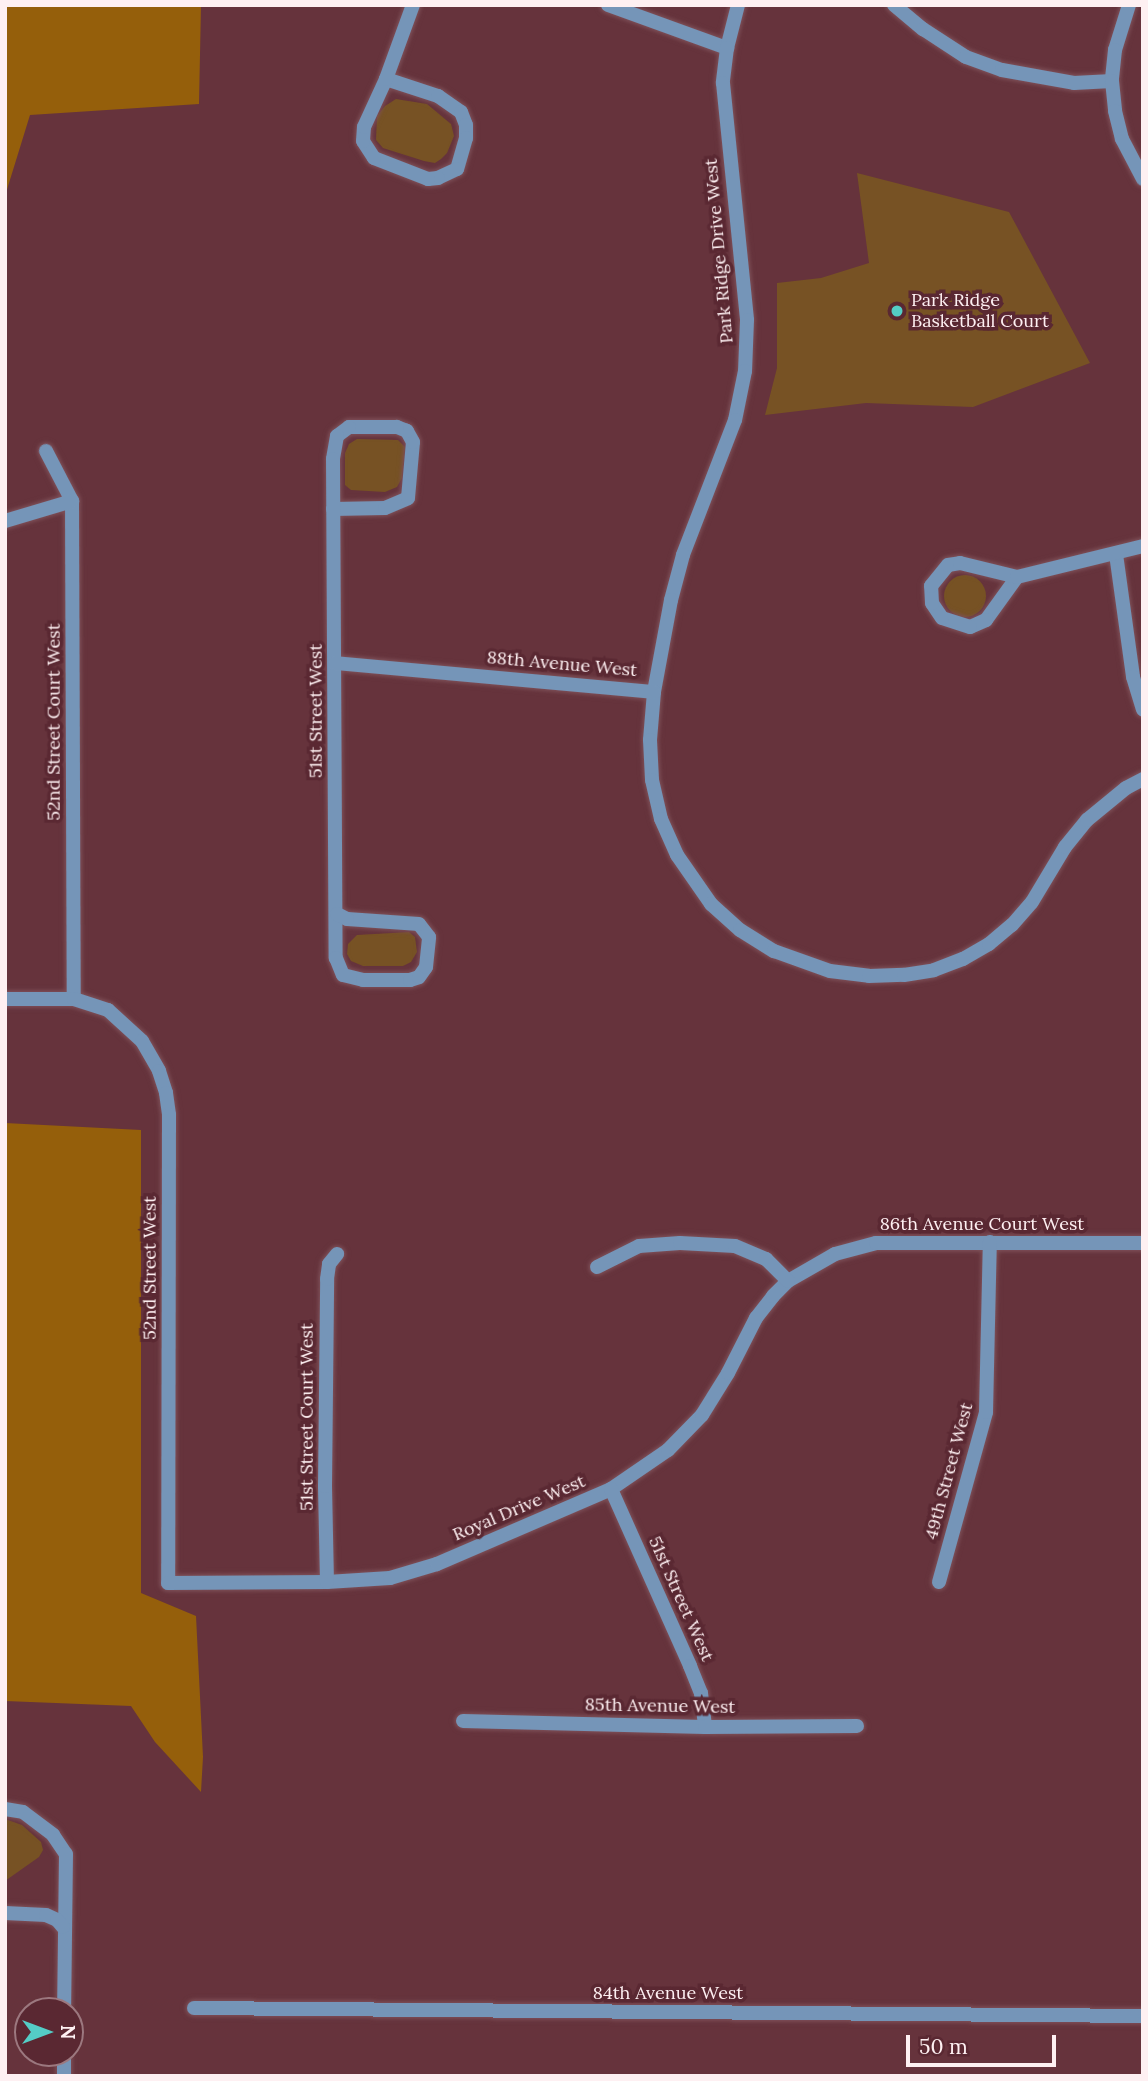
<!DOCTYPE html>
<html>
<head>
<meta charset="utf-8">
<style>
  body { margin:0 }
  #map { position:relative; width:1148px; height:2081px; overflow:hidden; background:#66333c; font-family:Lora,serif }
  div>[style] { position:absolute }
  .green>* { inset:0; background:#775224 }
  .round { border-radius:50% }
  .forest>* { inset:0; background:#955f0b }
  .roads { filter:drop-shadow(0 0 2px #7e5159) drop-shadow(0 0 2px #7e5159) }
  .minor>* { height:14px; margin:-7px; padding:0 7px; transform-origin:7px; border-radius:7px; background:#7595b8 }
  .dots>* { width:19px; height:19px; translate:-50% -50%; box-sizing:border-box; border:4px solid #5a2832; border-radius:50% }
  span { translate:-50% -50%; white-space:nowrap; text-align:center; line-height:1.15; -webkit-text-stroke:7px #5a2832; paint-order:stroke }
  .street-label { font-size:18px; color:#fef0f2 }
  .poi-label { font-size:18px; color:#fef0f2 }
  .left { translate:0 -50%; text-align:left }
  .frame { position:absolute; inset:0; border:7px solid #fef0f2; pointer-events:none }
  .north { position:absolute; left:14px; top:1997px; width:70px; height:70px; box-sizing:border-box; background:#5a2832; border:2px solid #9c787f; border-radius:50%; rotate:90deg; font-size:19px; font-weight:700; line-height:28px; text-align:center; color:#fef0f2 }
  .north::after { content:''; display:block; margin:auto; width:24px; height:32px; background:#54cdc6; clip-path:polygon(50% 0,100% 100%,50% 72%,0 100%) }
  .scale { position:absolute; left:906px; top:2035px; width:150px; height:32px; box-sizing:border-box; border:4px solid #fef0f2; border-top:0; padding-left:9px; font-size:21px; line-height:24px; white-space:nowrap; color:#fef0f2; -webkit-text-stroke:5px #5a2832; paint-order:stroke }
</style>
</head>
<body>
<div id="map">
  <div class="green">
    <i style="clip-path:polygon(396px 99px,427px 104px,451px 124px,454px 136px,447px 153px,441px 159px,435px 163px,424px 161px,383px 148px,376px 140px,377px 116px,385px 106px)"></i>
    <i style="clip-path:polygon(857px 173px,1009px 212px,1090px 363px,973px 407px,866px 403px,765px 415px,777px 368px,777px 283px,821px 278px,869px 263px)"></i>
    <i style="clip-path:polygon(357px 439px,398px 440px,405px 447px,402px 478px,397px 487px,385px 492px,351px 490px,345px 485px,345px 453px,349px 444px)"></i>
    <i class="round" style="left:944px;top:575px;width:42px;height:42px"></i>
    <i style="clip-path:polygon(409px 932px,415px 937px,417px 952px,411px 962px,403px 966px,363px 966px,351px 961px,347px 954px,348px 944px,357px 935px)"></i>
    <i style="clip-path:polygon(5px 1819px,22px 1825px,41px 1842px,43px 1850px,39px 1857px,5px 1881px)"></i>
  </div>
  <div class="forest">
    <i style="clip-path:polygon(5px 5px,201px 5px,199px 104px,30px 115px,5px 196px)"></i>
    <i style="clip-path:polygon(5px 1123px,141px 1130px,141px 1593px,196px 1616px,203px 1757px,201px 1792px,155px 1742px,131px 1706px,5px 1701px)"></i>
  </div>
  <div class="roads">
    <div class="minor">
      <i style="left:608px;top:5px;width:127px;rotate:19.9deg"></i>
      <i style="left:738px;top:5px;width:44px;rotate:104.3deg"></i>
      <i style="left:727px;top:48px;width:35px;rotate:97deg"></i>
      <i style="left:723px;top:83px;width:238px;rotate:84.2deg"></i>
      <i style="left:747px;top:320px;width:51px;rotate:92.2deg"></i>
      <i style="left:745px;top:371px;width:50px;rotate:101.5deg"></i>
      <i style="left:735px;top:420px;width:145px;rotate:111.1deg"></i>
      <i style="left:683px;top:555px;width:47px;rotate:104.9deg"></i>
      <i style="left:671px;top:600px;width:94px;rotate:100.5deg"></i>
      <i style="left:654px;top:692px;width:48px;rotate:94.8deg"></i>
      <i style="left:650px;top:740px;width:40px;rotate:87.1deg"></i>
      <i style="left:652px;top:780px;width:40px;rotate:77deg"></i>
      <i style="left:661px;top:819px;width:39px;rotate:66deg"></i>
      <i style="left:677px;top:855px;width:60px;rotate:55.2deg"></i>
      <i style="left:711px;top:904px;width:39px;rotate:42deg"></i>
      <i style="left:740px;top:930px;width:40px;rotate:32deg"></i>
      <i style="left:774px;top:951px;width:59px;rotate:19.7deg"></i>
      <i style="left:830px;top:971px;width:39px;rotate:7deg"></i>
      <i style="left:869px;top:976px;width:35px;rotate:-2deg"></i>
      <i style="left:904px;top:975px;width:30px;rotate:-9deg"></i>
      <i style="left:934px;top:970px;width:31px;rotate:-21deg"></i>
      <i style="left:963px;top:959px;width:30px;rotate:-30deg"></i>
      <i style="left:989px;top:944px;width:30px;rotate:-40deg"></i>
      <i style="left:1012px;top:925px;width:30px;rotate:-49deg"></i>
      <i style="left:1032px;top:902px;width:64px;rotate:-59deg"></i>
      <i style="left:1065px;top:847px;width:35px;rotate:-51deg"></i>
      <i style="left:1087px;top:820px;width:50px;rotate:-39.4deg"></i>
      <i style="left:1126px;top:788px;width:19px;rotate:-28deg"></i>
      <i style="left:894px;top:5px;width:38px;rotate:40deg"></i>
      <i style="left:923px;top:29px;width:51px;rotate:33.1deg"></i>
      <i style="left:966px;top:57px;width:38px;rotate:20deg"></i>
      <i style="left:1002px;top:70px;width:73px;rotate:10.2deg"></i>
      <i style="left:1074px;top:83px;width:38px;rotate:-3deg"></i>
      <i style="left:1129px;top:5px;width:47px;rotate:107.3deg"></i>
      <i style="left:1115px;top:50px;width:31px;rotate:96deg"></i>
      <i style="left:1112px;top:81px;width:30px;rotate:84deg"></i>
      <i style="left:1115px;top:111px;width:29px;rotate:76deg"></i>
      <i style="left:1122px;top:139px;width:45px;rotate:62.3deg"></i>
      <i style="left:386px;top:79px;width:55px;rotate:18.1deg"></i>
      <i style="left:438px;top:96px;width:28px;rotate:35deg"></i>
      <i style="left:461px;top:112px;width:14px;rotate:69deg"></i>
      <i style="left:466px;top:125px;width:13px;rotate:90deg"></i>
      <i style="left:466px;top:138px;width:32px;rotate:106deg"></i>
      <i style="left:457px;top:169px;width:21px;rotate:155deg"></i>
      <i style="left:438px;top:178px;width:10px;rotate:174deg"></i>
      <i style="left:428px;top:179px;width:58px;rotate:-158.7deg"></i>
      <i style="left:374px;top:158px;width:20px;rotate:-123deg"></i>
      <i style="left:363px;top:141px;width:14px;rotate:-86deg"></i>
      <i style="left:364px;top:127px;width:53px;rotate:-65.4deg"></i>
      <i style="left:386px;top:79px;width:79px;rotate:-70deg"></i>
      <i style="left:46px;top:451px;width:56px;rotate:62.5deg"></i>
      <i style="left:72px;top:501px;width:498px;rotate:89.8deg"></i>
      <i style="left:333px;top:509px;width:52px;rotate:-1.1deg"></i>
      <i style="left:385px;top:508px;width:25px;rotate:-23deg"></i>
      <i style="left:408px;top:498px;width:56px;rotate:-84.9deg"></i>
      <i style="left:413px;top:442px;width:13px;rotate:-119deg"></i>
      <i style="left:407px;top:431px;width:11px;rotate:-158deg"></i>
      <i style="left:397px;top:427px;width:48px;rotate:180deg"></i>
      <i style="left:349px;top:427px;width:15px;rotate:143deg"></i>
      <i style="left:337px;top:436px;width:23px;rotate:100deg"></i>
      <i style="left:333px;top:459px;width:499px;rotate:89.7deg"></i>
      <i style="left:336px;top:958px;width:18px;rotate:68deg"></i>
      <i style="left:343px;top:975px;width:21px;rotate:14deg"></i>
      <i style="left:363px;top:980px;width:47px"></i>
      <i style="left:410px;top:980px;width:9px;rotate:-18deg"></i>
      <i style="left:419px;top:977px;width:12px;rotate:-55deg"></i>
      <i style="left:426px;top:967px;width:30px;rotate:-84deg"></i>
      <i style="left:429px;top:937px;width:16px;rotate:-128deg"></i>
      <i style="left:419px;top:924px;width:72px;rotate:-176deg"></i>
      <i style="left:347px;top:919px;width:11px;rotate:-153deg"></i>
      <i style="left:5px;top:521px;width:70px;rotate:-16.6deg"></i>
      <i style="left:1116px;top:554px;width:124px;rotate:82.1deg"></i>
      <i style="left:1133px;top:677px;width:34px;rotate:73deg"></i>
      <i style="left:1017px;top:577px;width:53px;rotate:125.8deg"></i>
      <i style="left:986px;top:620px;width:17px;rotate:156deg"></i>
      <i style="left:970px;top:627px;width:29px;rotate:-162deg"></i>
      <i style="left:942px;top:618px;width:18px;rotate:-124deg"></i>
      <i style="left:932px;top:603px;width:17px;rotate:-93deg"></i>
      <i style="left:931px;top:586px;width:27px;rotate:-51deg"></i>
      <i style="left:948px;top:565px;width:12px;rotate:-9deg"></i>
      <i style="left:960px;top:563px;width:59px;rotate:13.8deg"></i>
      <i style="left:1017px;top:577px;width:130px;rotate:-13.8deg"></i>
      <i style="left:335px;top:663px;width:320px;rotate:5.2deg"></i>
      <i style="left:5px;top:999px;width:69px"></i>
      <i style="left:74px;top:999px;width:36px;rotate:18deg"></i>
      <i style="left:108px;top:1010px;width:46px;rotate:42.4deg"></i>
      <i style="left:142px;top:1041px;width:34px;rotate:60deg"></i>
      <i style="left:159px;top:1071px;width:23px;rotate:72deg"></i>
      <i style="left:166px;top:1093px;width:22px;rotate:82deg"></i>
      <i style="left:169px;top:1115px;width:468px;rotate:90.1deg"></i>
      <i style="left:168px;top:1583px;width:159px;rotate:-0.4deg"></i>
      <i style="left:327px;top:1582px;width:63px;rotate:-3.6deg"></i>
      <i style="left:390px;top:1578px;width:49px;rotate:-16.6deg"></i>
      <i style="left:437px;top:1564px;width:189px;rotate:-23.3deg"></i>
      <i style="left:611px;top:1489px;width:69px;rotate:-34.4deg"></i>
      <i style="left:668px;top:1450px;width:49px;rotate:-45.8deg"></i>
      <i style="left:702px;top:1415px;width:49px;rotate:-58.2deg"></i>
      <i style="left:728px;top:1373px;width:62px;rotate:-63deg"></i>
      <i style="left:756px;top:1318px;width:28px;rotate:-52deg"></i>
      <i style="left:773px;top:1296px;width:21px;rotate:-45deg"></i>
      <i style="left:788px;top:1281px;width:54px;rotate:-29.9deg"></i>
      <i style="left:835px;top:1254px;width:42px;rotate:-15deg"></i>
      <i style="left:876px;top:1243px;width:267px"></i>
      <i style="left:597px;top:1267px;width:47px;rotate:-26.6deg"></i>
      <i style="left:639px;top:1246px;width:41px;rotate:-4.2deg"></i>
      <i style="left:680px;top:1243px;width:55px;rotate:3.1deg"></i>
      <i style="left:735px;top:1246px;width:34px;rotate:23deg"></i>
      <i style="left:766px;top:1259px;width:31px;rotate:45deg"></i>
      <i style="left:611px;top:1489px;width:194px;rotate:65.9deg"></i>
      <i style="left:690px;top:1666px;width:29px;rotate:68deg"></i>
      <i style="left:701px;top:1693px;width:34px;rotate:83deg"></i>
      <i style="left:327px;top:1582px;width:96px;rotate:-91.2deg"></i>
      <i style="left:325px;top:1486px;width:207px;rotate:-89.4deg"></i>
      <i style="left:327px;top:1279px;width:15px;rotate:-82deg"></i>
      <i style="left:329px;top:1264px;width:13px;rotate:-51deg"></i>
      <i style="left:939px;top:1582px;width:176px;rotate:-74.5deg"></i>
      <i style="left:986px;top:1412px;width:170px;rotate:-88.7deg"></i>
      <i style="left:463px;top:1721px;width:242px;rotate:1.4deg"></i>
      <i style="left:705px;top:1727px;width:152px;rotate:-0.4deg"></i>
      <i style="left:5px;top:1809px;width:18px;rotate:9deg"></i>
      <i style="left:23px;top:1812px;width:38px;rotate:37deg"></i>
      <i style="left:53px;top:1835px;width:23px;rotate:56deg"></i>
      <i style="left:66px;top:1854px;width:157px;rotate:90.7deg"></i>
      <i style="left:5px;top:1913px;width:41px;rotate:2.8deg"></i>
      <i style="left:46px;top:1915px;width:12px;rotate:24deg"></i>
      <i style="left:57px;top:1920px;width:9px;rotate:49deg"></i>
      <i style="left:194px;top:2008px;width:949px;rotate:0.48deg"></i>
      <i style="left:64px;top:2076px;width:23px;rotate:-90deg"></i>
    </div>
  </div>
  <div class="dots">
    <i style="left:897px;top:311px;background:#54cdc6"></i>
  </div>
  <div class="street-label">
    <span style="left:719px;top:251px;rotate:-95deg">Park Ridge Drive West</span>
    <span style="left:562px;top:664px;rotate:5deg">88th Avenue West</span>
    <span style="left:316px;top:711px;rotate:-90deg">51st Street West</span>
    <span style="left:54px;top:722px;rotate:-90deg">52nd Street Court West</span>
    <span style="left:982px;top:1224px">86th Avenue Court West</span>
    <span style="left:150px;top:1268px;rotate:-90deg">52nd Street West</span>
    <span style="left:307px;top:1417px;rotate:-90deg">51st Street Court West</span>
    <span style="left:949px;top:1471px;rotate:-75deg">49th Street West</span>
    <span style="left:519px;top:1508px;rotate:-23deg">Royal Drive West</span>
    <span style="left:681px;top:1599px;rotate:66deg">51st Street West</span>
    <span style="left:660px;top:1706px;rotate:1deg">85th Avenue West</span>
    <span style="left:668px;top:1993px">84th Avenue West</span>
  </div>
  <div class="poi-label">
    <span class="left" style="left:911px;top:311px">Park Ridge<br>Basketball Court</span>
  </div>
  <div class="frame"></div>
  <div class="north">N</div>
  <div class="scale">50 m</div>
</div>
</body>
</html>
